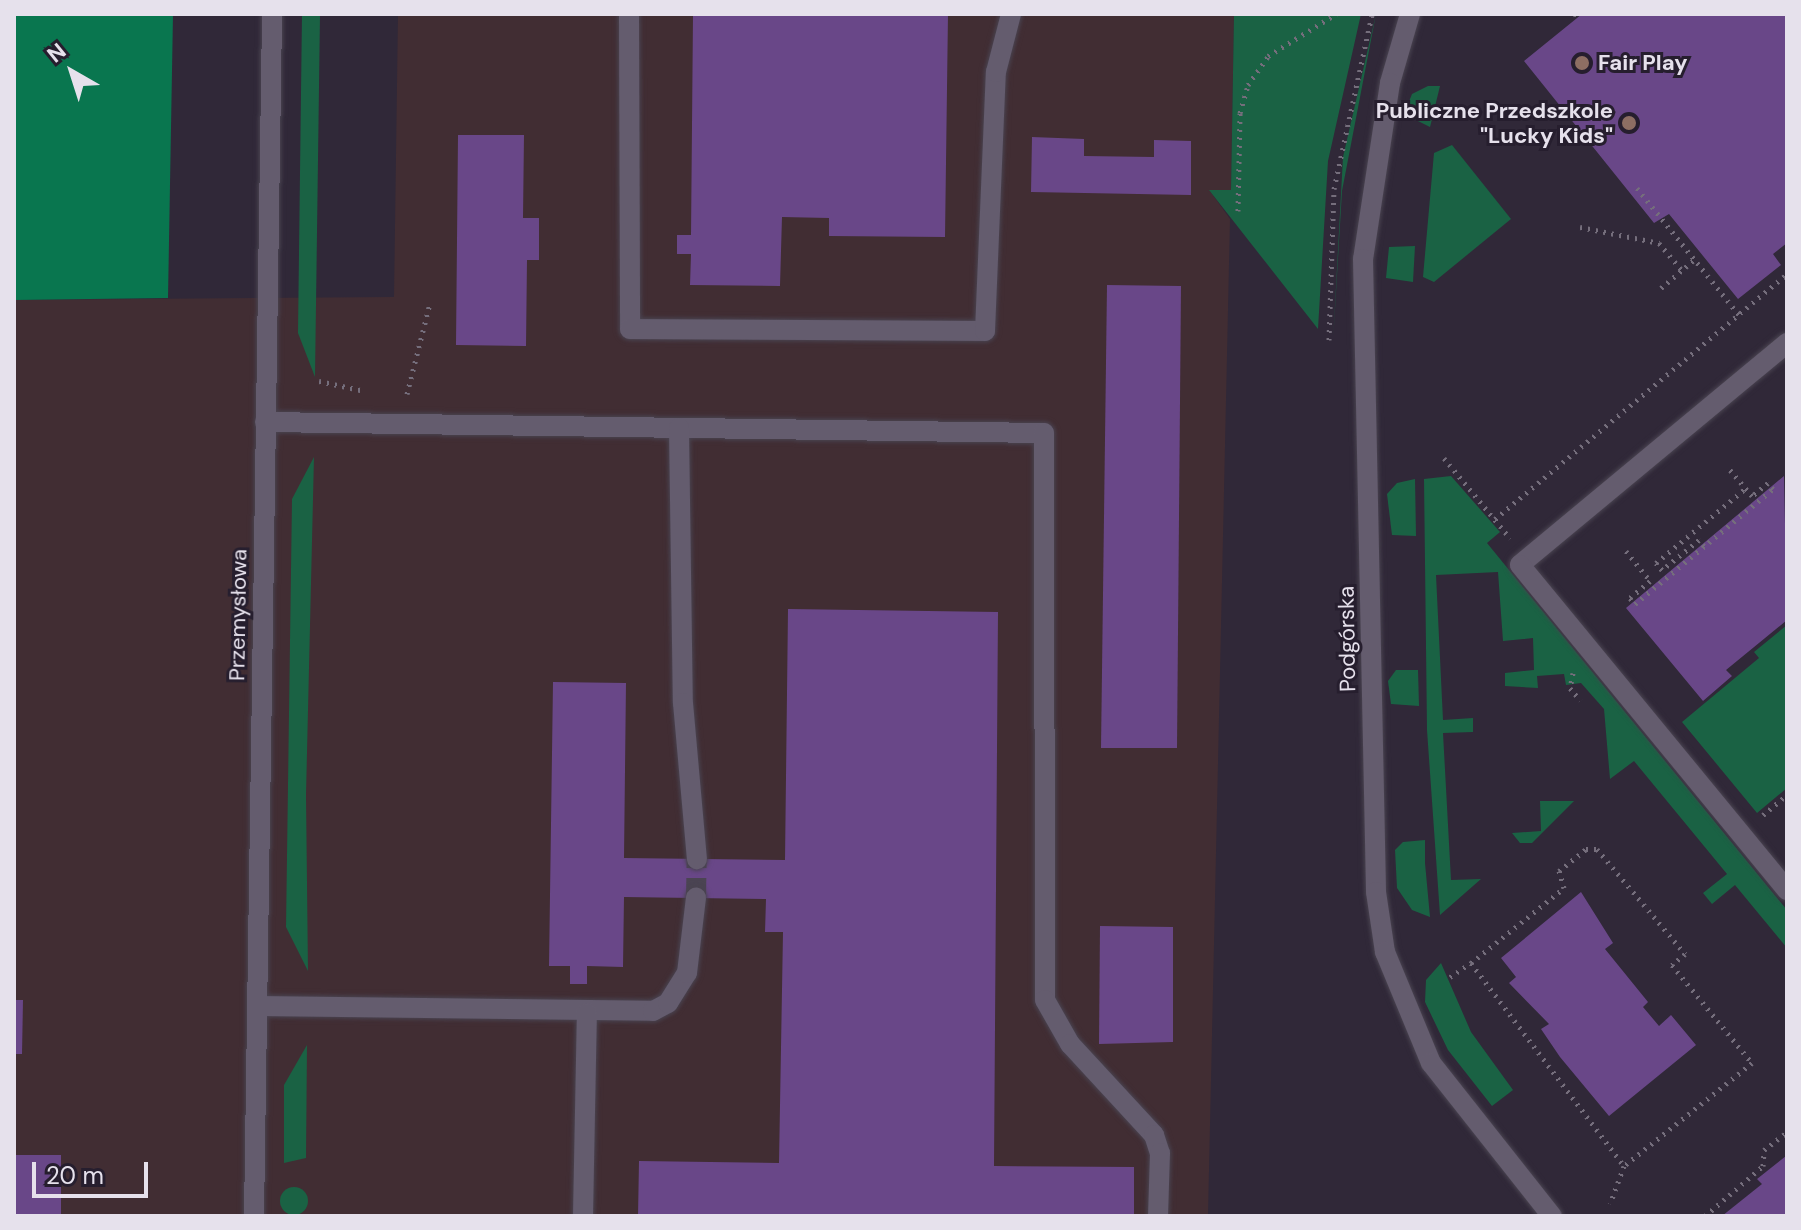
<!DOCTYPE html>
<html>
<head>
<meta charset="utf-8">
<style>
  body { margin:0 }
  #map { position:relative; width:1801px; height:1230px; overflow:hidden; background:#302838; font-family:"DM Sans",sans-serif }
  div>[style] { position:absolute }
  .industrial>* { inset:0; background:#412d33 }
  .green>* { inset:0; background:#1a6244 }
  .round { border-radius:50% }
  .forest>* { inset:0; background:#09764f }
  .building>* { inset:0; background:#694788 }
  .minor-tunnel>* { height:20px; margin-top:-10px; transform-origin:0; background:repeating-linear-gradient(90deg,#4b4453 0 20px,transparent 0 30px) }
  .path>* { height:5px; margin-top:-2.5px; transform-origin:0; background:repeating-linear-gradient(90deg,#756e7c 0 2px,transparent 0 8px) }
  .roads { filter:drop-shadow(0 0 2px #494350) drop-shadow(0 0 2px #494350) }
  .minor>* { height:20px; margin:-10px; padding:0 10px; transform-origin:10px; border-radius:10px; background:#645c6e }
  .dots>* { width:22px; height:22px; translate:-50% -50%; box-sizing:border-box; border:4px solid #261e2e; border-radius:50% }
  span { translate:-50% -50%; white-space:nowrap; text-align:center; line-height:1.15; -webkit-text-stroke:6px #261e2e; paint-order:stroke }
  .poi-label { font-size:22px; color:#e6e1ec; font-weight:700 }
  .left { translate:0 -50%; text-align:left }
  .right { translate:-100% -50%; text-align:right }
  .street-label { font-size:22px; color:#e6e1ec }
  .frame { position:absolute; inset:0; border:16px solid #e6e1ec; pointer-events:none }
  .north { position:absolute; left:32px; top:32px; width:80px; height:80px; -webkit-text-stroke:6px #261e2e; paint-order:stroke; rotate:321deg; font-size:22px; font-weight:700; line-height:32px; text-align:center; color:#e6e1ec }
  .north::after { content:''; display:block; margin:auto; width:28px; height:36px; background:#e6e1ec; clip-path:polygon(50% 0,100% 100%,50% 72%,0 100%) }
  .scale { position:absolute; left:32px; top:1162px; width:116px; height:36px; box-sizing:border-box; border:4px solid #e6e1ec; border-top:0; padding-left:10px; font-size:24px; line-height:28px; white-space:nowrap; color:#e6e1ec; -webkit-text-stroke:6px #261e2e; paint-order:stroke }
</style>
</head>
<body>
<div id="map">
  <div class="industrial">
    <i style="clip-path:polygon(398px 14px,1234px 14px,1231px 190px,1210px 191px,1230px 219px,1208px 1216px,14px 1216px,14px 300px,394px 297px)"></i>
  </div>
  <div class="green">
    <i style="clip-path:polygon(302px 14px,320px 14px,315px 377px,298px 333px)"></i>
    <i style="clip-path:polygon(1234px 14px,1361px 14px,1328px 161px,1318px 329px,1209px 190px,1231px 190px)"></i>
    <i style="clip-path:polygon(1376px 14px,1342px 191px,1333px 343px,1343px 157px)"></i>
    <i style="clip-path:polygon(1428px 86px,1440px 86px,1430px 127px,1404px 114px,1412px 94px)"></i>
    <i style="clip-path:polygon(1452px 145px,1511px 219px,1434px 282px,1423px 277px,1434px 153px)"></i>
    <i style="clip-path:polygon(1415px 246px,1413px 282px,1386px 278px,1389px 247px)"></i>
    <i style="clip-path:polygon(314px 457px,306px 795px,308px 971px,286px 927px,292px 499px)"></i>
    <i style="clip-path:polygon(1451px 476px,1500px 532px,1487px 543px,1787px 910px,1787px 948px,1735px 885px,1712px 904px,1703px 893px,1727px 874px,1634px 761px,1610px 779px,1604px 709px,1581px 683px,1566px 685px,1564px 674px,1537px 676px,1538px 688px,1505px 686px,1505px 673px,1534px 670px,1533px 638px,1503px 641px,1498px 572px,1436px 575px,1443px 720px,1473px 718px,1473px 732px,1443px 733px,1451px 880px,1481px 879px,1440px 915px,1427px 730px,1424px 479px)"></i>
    <i style="clip-path:polygon(1415px 479px,1416px 536px,1392px 535px,1387px 494px,1397px 483px)"></i>
    <i style="clip-path:polygon(1787px 625px,1787px 788px,1757px 813px,1682px 722px,1759px 658px,1754px 652px)"></i>
    <i style="clip-path:polygon(1396px 670px,1418px 670px,1419px 706px,1391px 704px,1388px 681px)"></i>
    <i style="clip-path:polygon(1540px 801px,1574px 801px,1532px 843px,1520px 843px,1512px 833px,1541px 831px)"></i>
    <i style="clip-path:polygon(1425px 840px,1425px 863px,1430px 917px,1412px 910px,1397px 888px,1395px 850px,1403px 842px)"></i>
    <i style="clip-path:polygon(1441px 963px,1471px 1032px,1513px 1090px,1492px 1106px,1448px 1050px,1425px 1002px,1426px 980px)"></i>
    <i style="clip-path:polygon(307px 1045px,306px 1158px,284px 1163px,284px 1085px)"></i>
    <i class="round" style="left:280px;top:1187px;width:28px;height:28px"></i>
  </div>
  <div class="forest">
    <i style="clip-path:polygon(14px 14px,173px 14px,168px 298px,14px 300px)"></i>
  </div>
  <div class="building">
    <i style="clip-path:polygon(693px 14px,948px 14px,945px 237px,829px 236px,829px 218px,782px 217px,780px 286px,690px 285px,691px 254px,677px 254px,677px 235px,691px 235px)"></i>
    <i style="clip-path:polygon(1582px 14px,1787px 14px,1787px 243px,1773px 254px,1781px 265px,1738px 299px,1669px 214px,1654px 223px,1524px 61px)"></i>
    <i style="clip-path:polygon(458px 135px,524px 135px,523px 218px,539px 218px,539px 260px,527px 260px,526px 346px,456px 345px)"></i>
    <i style="clip-path:polygon(1032px 137px,1084px 139px,1084px 156px,1154px 157px,1154px 140px,1191px 141px,1191px 195px,1031px 192px)"></i>
    <i style="clip-path:polygon(1107px 285px,1181px 286px,1177px 748px,1101px 748px)"></i>
    <i style="clip-path:polygon(1784px 476px,1787px 620px,1726px 670px,1732px 676px,1703px 701px,1626px 608px)"></i>
    <i style="clip-path:polygon(788px 609px,998px 612px,994px 1166px,1134px 1167px,1134px 1216px,638px 1216px,639px 1161px,779px 1163px,783px 932px,765px 932px,766px 899px,624px 897px,623px 967px,587px 966px,587px 984px,570px 984px,570px 966px,549px 966px,553px 682px,626px 683px,624px 858px,785px 860px)"></i>
    <i style="clip-path:polygon(1581px 892px,1613px 943px,1605px 949px,1648px 1002px,1643px 1007px,1659px 1026px,1671px 1015px,1696px 1045px,1609px 1116px,1560px 1057px,1541px 1029px,1549px 1024px,1509px 983px,1516px 977px,1501px 958px)"></i>
    <i style="clip-path:polygon(1100px 926px,1173px 927px,1173px 1042px,1099px 1044px)"></i>
    <i style="clip-path:polygon(14px 1000px,23px 1000px,22px 1054px,14px 1054px)"></i>
    <i style="clip-path:polygon(14px 1155px,61px 1155px,61px 1216px,14px 1216px)"></i>
    <i style="clip-path:polygon(1786px 1156px,1787px 1216px,1722px 1216px,1762px 1184px,1757px 1179px)"></i>
  </div>
  <div class="minor-tunnel">
    <i style="left:696px;top:898px;width:39px;rotate:-89deg"></i>
  </div>
  <div class="path">
    <i style="left:1575px;top:14px;width:5px;rotate:53deg"></i>
    <i style="left:1637px;top:188px;width:163px;rotate:51.2deg"></i>
    <i style="left:1238px;top:211px;width:98px;rotate:-88.8deg"></i>
    <i style="left:1240px;top:113px;width:29px;rotate:-74deg"></i>
    <i style="left:1248px;top:85px;width:35px;rotate:-55deg"></i>
    <i style="left:1268px;top:56px;width:80px;rotate:-31.7deg"></i>
    <i style="left:1580px;top:227px;width:81px;rotate:11.4deg"></i>
    <i style="left:1659px;top:243px;width:35px;rotate:50deg"></i>
    <i style="left:1661px;top:288px;width:43px;rotate:-40.3deg"></i>
    <i style="left:1329px;top:340px;width:151px;rotate:-88.1deg"></i>
    <i style="left:1334px;top:189px;width:179px;rotate:-77.7deg"></i>
    <i style="left:319px;top:381px;width:47px;rotate:12.3deg"></i>
    <i style="left:407px;top:394px;width:94px;rotate:-75.8deg"></i>
    <i style="left:1444px;top:458px;width:104px;rotate:50.5deg"></i>
    <i style="left:1495px;top:519px;width:381px;rotate:-40deg"></i>
    <i style="left:1704px;top:546px;width:8px;rotate:-130deg"></i>
    <i style="left:1699px;top:540px;width:48px;rotate:141deg"></i>
    <i style="left:1662px;top:570px;width:9px;rotate:-131deg"></i>
    <i style="left:1656px;top:563px;width:117px;rotate:-39.8deg"></i>
    <i style="left:1626px;top:551px;width:38px;rotate:51deg"></i>
    <i style="left:1650px;top:581px;width:26px;rotate:140deg"></i>
    <i style="left:1630px;top:598px;width:8px;rotate:50deg"></i>
    <i style="left:1635px;top:604px;width:180px;rotate:-39.8deg"></i>
    <i style="left:1773px;top:489px;width:8px;rotate:-130deg"></i>
    <i style="left:1768px;top:483px;width:21px;rotate:141deg"></i>
    <i style="left:1752px;top:496px;width:38px;rotate:-130deg"></i>
    <i style="left:1573px;top:673px;width:15px;rotate:101deg"></i>
    <i style="left:1570px;top:688px;width:16px;rotate:50deg"></i>
    <i style="left:1763px;top:815px;width:31px;rotate:-40deg"></i>
    <i style="left:1471px;top:963px;width:119px;rotate:-38.9deg"></i>
    <i style="left:1564px;top:888px;width:18px;rotate:-106deg"></i>
    <i style="left:1559px;top:871px;width:35px;rotate:-39deg"></i>
    <i style="left:1586px;top:849px;width:11px"></i>
    <i style="left:1597px;top:849px;width:137px;rotate:50deg"></i>
    <i style="left:1685px;top:954px;width:17px;rotate:140deg"></i>
    <i style="left:1672px;top:965px;width:127px;rotate:50.8deg"></i>
    <i style="left:1752px;top:1063px;width:164px;rotate:141.2deg"></i>
    <i style="left:1450px;top:977px;width:25px;rotate:-34deg"></i>
    <i style="left:1471px;top:963px;width:254px;rotate:53deg"></i>
    <i style="left:1624px;top:1166px;width:40px;rotate:110.2deg"></i>
    <i style="left:1705px;top:1216px;width:77px;rotate:-40.8deg"></i>
    <i style="left:1763px;top:1166px;width:16px;rotate:-86deg"></i>
    <i style="left:1764px;top:1150px;width:29px;rotate:-38deg"></i>
  </div>
  <div class="roads">
    <div class="minor">
      <i style="left:629px;top:14px;width:315px;rotate:89.8deg"></i>
      <i style="left:630px;top:329px;width:355px;rotate:0.3deg"></i>
      <i style="left:985px;top:331px;width:259px;rotate:-87.6deg"></i>
      <i style="left:996px;top:72px;width:60px;rotate:-75.5deg"></i>
      <i style="left:1410px;top:14px;width:72px;rotate:106.2deg"></i>
      <i style="left:1390px;top:83px;width:178px;rotate:98.7deg"></i>
      <i style="left:1363px;top:259px;width:633px;rotate:88.82deg"></i>
      <i style="left:1376px;top:892px;width:61px;rotate:81.5deg"></i>
      <i style="left:1385px;top:952px;width:120px;rotate:67.5deg"></i>
      <i style="left:1431px;top:1063px;width:195px;rotate:51.7deg"></i>
      <i style="left:1787px;top:343px;width:347px;rotate:140.3deg"></i>
      <i style="left:1520px;top:565px;width:421px;rotate:50.6deg"></i>
      <i style="left:265px;top:422px;width:779px;rotate:0.81deg"></i>
      <i style="left:1044px;top:433px;width:567px;rotate:89.9deg"></i>
      <i style="left:1045px;top:1000px;width:51px;rotate:60.4deg"></i>
      <i style="left:1070px;top:1044px;width:124px;rotate:47.3deg"></i>
      <i style="left:1154px;top:1135px;width:19px;rotate:72deg"></i>
      <i style="left:1160px;top:1153px;width:63px;rotate:91.8deg"></i>
      <i style="left:679px;top:428px;width:275px;rotate:89.2deg"></i>
      <i style="left:683px;top:703px;width:157px;rotate:84.9deg"></i>
      <i style="left:257px;top:1006px;width:396px;rotate:0.7deg"></i>
      <i style="left:653px;top:1011px;width:17px;rotate:-28deg"></i>
      <i style="left:668px;top:1003px;width:36px;rotate:-58deg"></i>
      <i style="left:687px;top:973px;width:76px;rotate:-83.2deg"></i>
      <i style="left:254px;top:1216px;width:1202px;rotate:-89.14deg"></i>
      <i style="left:583px;top:1216px;width:203px;rotate:-88.9deg"></i>
    </div>
  </div>
  <div class="dots">
    <i style="left:1582px;top:63px;background:#8d6e63"></i>
    <i style="left:1629px;top:123px;background:#8d6e63"></i>
  </div>
  <div class="poi-label">
    <span class="left" style="left:1598px;top:63px">Fair Play</span>
    <span class="right" style="left:1613px;top:123px">Publiczne Przedszkole<br>"Lucky Kids"</span>
  </div>
  <div class="street-label">
    <span style="left:238px;top:615px;rotate:-89deg">Przemysłowa</span>
    <span style="left:1347px;top:639px;rotate:-91deg">Podgórska</span>
  </div>
  <div class="frame"></div>
  <div class="north">N</div>
  <div class="scale">20 m</div>
</div>
</body>
</html>
